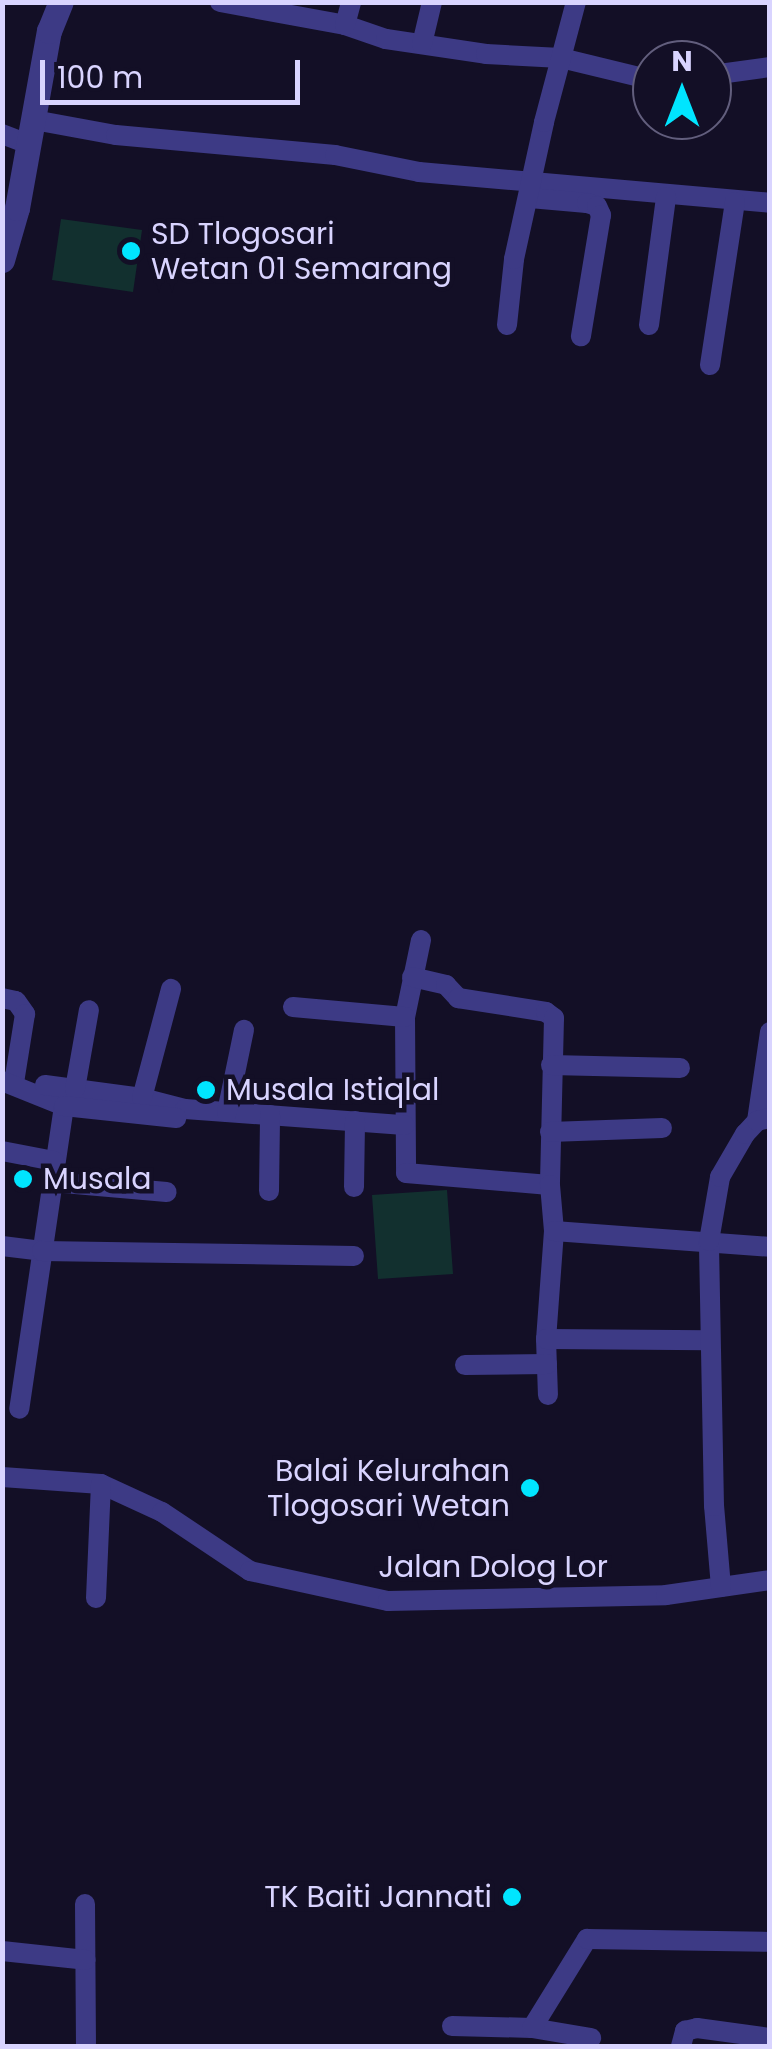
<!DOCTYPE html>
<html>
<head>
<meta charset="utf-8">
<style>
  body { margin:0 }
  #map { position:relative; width:772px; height:2049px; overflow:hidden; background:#130f26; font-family:Poppins,sans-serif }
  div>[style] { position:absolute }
  .green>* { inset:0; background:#12302f }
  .minor>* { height:20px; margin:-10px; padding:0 10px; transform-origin:10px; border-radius:10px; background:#3d3a85 }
  .tertiary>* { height:25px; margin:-12.5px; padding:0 12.5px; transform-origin:12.5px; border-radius:12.5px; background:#3d3a85 }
  .dots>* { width:28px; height:28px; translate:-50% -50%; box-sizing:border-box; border:5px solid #130f26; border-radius:50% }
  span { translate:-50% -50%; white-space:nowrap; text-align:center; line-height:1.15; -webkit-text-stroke:9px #130f26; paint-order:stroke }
  .poi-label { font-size:30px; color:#d9d4ff }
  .left { translate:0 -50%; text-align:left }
  .right { translate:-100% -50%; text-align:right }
  .street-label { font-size:30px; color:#d9d4ff }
  .frame { position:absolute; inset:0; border:5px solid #d9d4ff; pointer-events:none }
  .north { position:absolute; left:632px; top:40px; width:100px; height:100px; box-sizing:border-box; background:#130f26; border:2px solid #625e7d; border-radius:50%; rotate:0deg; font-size:28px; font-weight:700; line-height:40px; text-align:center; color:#d9d4ff }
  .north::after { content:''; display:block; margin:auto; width:35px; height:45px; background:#00e5ff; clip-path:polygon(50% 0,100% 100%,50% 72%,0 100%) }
  .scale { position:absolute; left:40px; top:60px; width:260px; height:45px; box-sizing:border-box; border:5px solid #d9d4ff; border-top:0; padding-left:12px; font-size:30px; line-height:35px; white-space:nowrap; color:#d9d4ff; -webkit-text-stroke:8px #130f26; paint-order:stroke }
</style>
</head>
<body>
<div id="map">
  <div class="green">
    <i style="clip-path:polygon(61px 219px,142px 230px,133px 292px,52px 280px)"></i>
    <i style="clip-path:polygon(447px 1190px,453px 1274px,378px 1279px,372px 1195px)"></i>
  </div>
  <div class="minor">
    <i style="left:220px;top:2px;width:127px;rotate:10.4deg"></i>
    <i style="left:345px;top:25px;width:43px;rotate:18.9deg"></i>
    <i style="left:386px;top:39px;width:101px;rotate:8.5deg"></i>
    <i style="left:486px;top:54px;width:75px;rotate:3.1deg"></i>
    <i style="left:561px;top:58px;width:94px;rotate:13.6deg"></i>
    <i style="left:345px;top:25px;width:24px;rotate:-75deg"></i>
    <i style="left:422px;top:44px;width:43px;rotate:-76.6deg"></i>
    <i style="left:712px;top:75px;width:59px;rotate:-7.9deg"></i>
    <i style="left:34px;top:120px;width:83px;rotate:10.4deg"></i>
    <i style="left:116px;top:135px;width:220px;rotate:5.2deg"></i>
    <i style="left:335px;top:155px;width:86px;rotate:11.4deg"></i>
    <i style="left:419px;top:172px;width:352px;rotate:5deg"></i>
    <i style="left:2px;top:134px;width:30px;rotate:21deg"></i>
    <i style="left:530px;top:198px;width:57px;rotate:5deg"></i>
    <i style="left:587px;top:203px;width:10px;rotate:17deg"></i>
    <i style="left:597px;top:206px;width:10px;rotate:66deg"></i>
    <i style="left:601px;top:215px;width:123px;rotate:99.4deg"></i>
    <i style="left:507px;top:325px;width:66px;rotate:-83.9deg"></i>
    <i style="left:514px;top:259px;width:140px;rotate:-77.6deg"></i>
    <i style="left:544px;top:122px;width:124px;rotate:-75.1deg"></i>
    <i style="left:649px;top:325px;width:129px;rotate:-82.4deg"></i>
    <i style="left:710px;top:365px;width:165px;rotate:-81.3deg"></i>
    <i style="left:421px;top:940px;width:79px;rotate:101.7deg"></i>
    <i style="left:405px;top:1017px;width:156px;rotate:89.6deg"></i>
    <i style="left:406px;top:1173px;width:144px;rotate:4.8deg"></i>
    <i style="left:412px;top:977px;width:35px;rotate:13deg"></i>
    <i style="left:446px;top:985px;width:18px;rotate:47deg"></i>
    <i style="left:458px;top:998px;width:89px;rotate:9deg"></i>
    <i style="left:546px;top:1012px;width:10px;rotate:37deg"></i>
    <i style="left:554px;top:1018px;width:167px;rotate:91.4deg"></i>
    <i style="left:550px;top:1185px;width:46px;rotate:85deg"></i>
    <i style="left:554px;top:1231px;width:108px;rotate:94.2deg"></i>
    <i style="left:546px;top:1339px;width:56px;rotate:88deg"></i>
    <i style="left:2px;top:998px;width:14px;rotate:12deg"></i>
    <i style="left:16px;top:1001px;width:16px;rotate:55deg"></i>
    <i style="left:25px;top:1014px;width:70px;rotate:99.1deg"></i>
    <i style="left:293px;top:1007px;width:112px;rotate:5.1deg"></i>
    <i style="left:551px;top:1065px;width:129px;rotate:1.3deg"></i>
    <i style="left:2px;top:1081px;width:67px;rotate:22deg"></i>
    <i style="left:64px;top:1106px;width:306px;rotate:98.4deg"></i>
    <i style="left:45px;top:1085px;width:98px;rotate:7.6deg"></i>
    <i style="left:142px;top:1098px;width:44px;rotate:14.3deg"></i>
    <i style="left:185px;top:1109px;width:220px;rotate:4.2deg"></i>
    <i style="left:75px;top:1089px;width:80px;rotate:-80deg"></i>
    <i style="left:142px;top:1098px;width:113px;rotate:-75.1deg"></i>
    <i style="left:64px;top:1106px;width:113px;rotate:6.1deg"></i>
    <i style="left:227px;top:1112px;width:84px;rotate:-78.3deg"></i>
    <i style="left:757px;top:1121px;width:90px;rotate:-81.7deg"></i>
    <i style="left:550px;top:1132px;width:112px;rotate:-2deg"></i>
    <i style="left:2px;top:1151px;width:53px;rotate:10.9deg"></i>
    <i style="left:52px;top:1182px;width:115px;rotate:5deg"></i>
    <i style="left:354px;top:1187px;width:66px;rotate:-89.1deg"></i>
    <i style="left:269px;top:1191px;width:76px;rotate:-89.2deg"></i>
    <i style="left:554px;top:1231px;width:217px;rotate:4.2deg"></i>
    <i style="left:2px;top:1246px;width:40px;rotate:7.1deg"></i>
    <i style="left:42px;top:1251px;width:312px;rotate:0.9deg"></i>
    <i style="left:546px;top:1339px;width:162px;rotate:0.4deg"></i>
    <i style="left:465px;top:1365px;width:82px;rotate:-0.7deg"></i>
    <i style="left:2px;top:1477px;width:99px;rotate:4deg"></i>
    <i style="left:101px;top:1484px;width:67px;rotate:24.7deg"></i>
    <i style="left:162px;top:1512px;width:106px;rotate:33.8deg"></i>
    <i style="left:250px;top:1571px;width:141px;rotate:12.3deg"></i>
    <i style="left:388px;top:1601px;width:278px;rotate:-1.2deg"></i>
    <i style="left:666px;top:1595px;width:105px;rotate:-8.2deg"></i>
    <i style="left:721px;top:1587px;width:81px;rotate:-94.9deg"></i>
    <i style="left:714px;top:1506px;width:265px;rotate:-91.1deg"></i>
    <i style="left:709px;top:1241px;width:65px;rotate:-80.2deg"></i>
    <i style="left:720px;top:1177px;width:50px;rotate:-59.8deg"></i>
    <i style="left:745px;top:1134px;width:18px;rotate:-47deg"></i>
    <i style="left:757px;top:1121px;width:13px;rotate:-13deg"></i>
    <i style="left:96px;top:1598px;width:114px;rotate:-87.5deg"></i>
    <i style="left:85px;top:1904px;width:142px;rotate:89.6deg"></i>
    <i style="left:2px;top:1951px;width:84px;rotate:6.1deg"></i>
    <i style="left:452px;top:2026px;width:80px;rotate:1.4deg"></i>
    <i style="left:532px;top:2028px;width:60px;rotate:9.6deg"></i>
    <i style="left:532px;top:2028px;width:105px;rotate:-58.3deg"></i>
    <i style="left:587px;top:1939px;width:183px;rotate:0.9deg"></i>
    <i style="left:681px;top:2046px;width:16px;rotate:-75deg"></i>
    <i style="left:685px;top:2031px;width:12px;rotate:-14deg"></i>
    <i style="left:697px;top:2028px;width:74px;rotate:7.8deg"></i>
  </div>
  <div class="tertiary">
    <i style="left:2px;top:260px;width:54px;rotate:-73.9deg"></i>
    <i style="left:17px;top:208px;width:180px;rotate:-79.8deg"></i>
    <i style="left:49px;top:31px;width:31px;rotate:-68deg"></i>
  </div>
  <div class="dots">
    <i style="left:131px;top:251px;background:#00e5ff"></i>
    <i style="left:206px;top:1090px;background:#00e5ff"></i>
    <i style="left:23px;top:1179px;background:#00e5ff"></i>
    <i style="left:530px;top:1488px;background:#00e5ff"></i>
    <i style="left:512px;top:1897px;background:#00e5ff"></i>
  </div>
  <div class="poi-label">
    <span class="left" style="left:151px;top:251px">SD Tlogosari<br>Wetan 01 Semarang</span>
    <span class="left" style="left:226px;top:1090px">Musala Istiqlal</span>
    <span class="left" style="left:43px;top:1179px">Musala</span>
    <span class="right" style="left:510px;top:1488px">Balai Kelurahan<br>Tlogosari Wetan</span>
    <span class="right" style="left:492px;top:1897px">TK Baiti Jannati</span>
  </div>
  <div class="street-label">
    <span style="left:493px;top:1567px">Jalan Dolog Lor</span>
  </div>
  <div class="frame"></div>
  <div class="north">N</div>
  <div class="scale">100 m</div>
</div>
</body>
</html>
